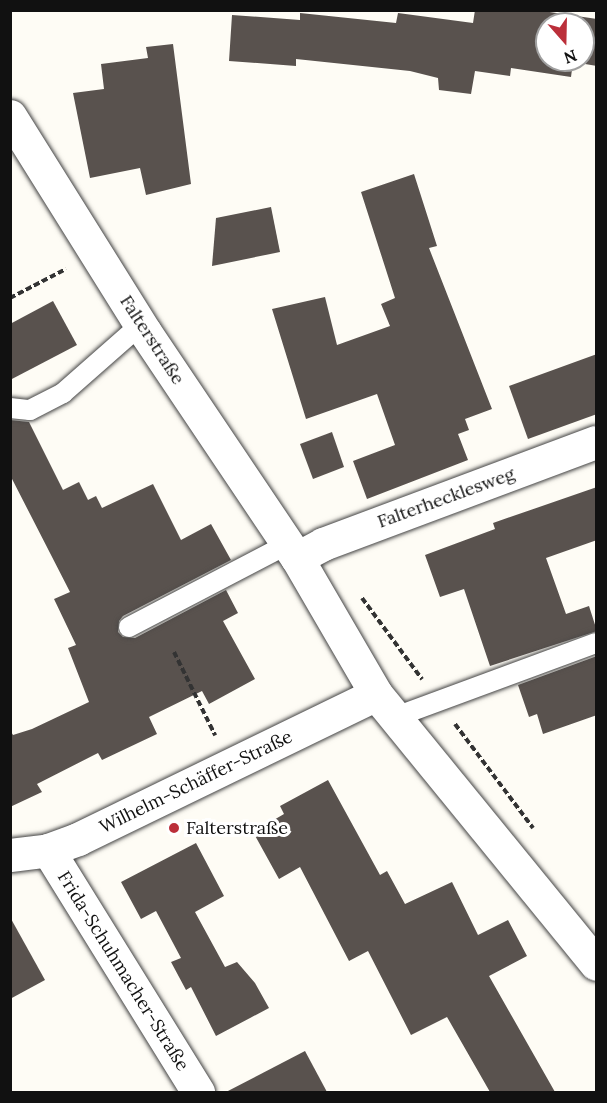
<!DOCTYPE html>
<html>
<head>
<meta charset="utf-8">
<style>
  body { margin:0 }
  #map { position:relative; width:607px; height:1103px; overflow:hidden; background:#fefcf5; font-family:Lora,serif }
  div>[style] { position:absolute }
  .building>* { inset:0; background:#59524e }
  .path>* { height:4px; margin-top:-2px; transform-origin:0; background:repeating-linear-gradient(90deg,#333 0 6px,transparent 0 9px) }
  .roads { filter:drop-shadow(0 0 2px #444) drop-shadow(0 0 2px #444) }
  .lane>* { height:20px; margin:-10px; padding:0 10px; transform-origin:10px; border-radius:10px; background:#fff }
  .street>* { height:33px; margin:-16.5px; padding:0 16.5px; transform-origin:16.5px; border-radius:16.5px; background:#fff }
  .dots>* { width:16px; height:16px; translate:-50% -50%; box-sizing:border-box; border:3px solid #fff; border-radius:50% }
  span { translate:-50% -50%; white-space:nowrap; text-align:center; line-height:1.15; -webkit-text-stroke:6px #fff; paint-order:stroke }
  .street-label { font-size:18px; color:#111 }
  .poi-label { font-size:18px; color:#111 }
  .left { translate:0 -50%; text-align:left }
  .frame { position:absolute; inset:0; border:12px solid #111; pointer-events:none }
  .north { position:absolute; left:535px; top:12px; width:60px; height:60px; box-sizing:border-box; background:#fff; border:2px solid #a0a0a0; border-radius:50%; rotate:160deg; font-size:16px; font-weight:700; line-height:24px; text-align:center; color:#111 }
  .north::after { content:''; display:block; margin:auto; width:21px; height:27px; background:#bb2f3a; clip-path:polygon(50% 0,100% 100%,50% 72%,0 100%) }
</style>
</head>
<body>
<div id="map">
  <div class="building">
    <i style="clip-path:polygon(evenodd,475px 10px,536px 10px,597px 19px,597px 66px,573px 62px,571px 77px,511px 68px,510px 76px,475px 71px,471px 94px,439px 90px,438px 78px,410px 71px,296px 59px,296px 66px,229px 61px,232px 15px,300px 20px,300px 13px,396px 23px,398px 13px,473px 23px,475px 10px,547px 24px,583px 24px,583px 60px,547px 60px,547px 24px)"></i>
    <i style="clip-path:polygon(173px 44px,191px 184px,146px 195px,140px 168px,90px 178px,73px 93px,104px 89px,101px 64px,148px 58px,146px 47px)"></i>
    <i style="clip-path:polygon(414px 174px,437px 246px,429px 248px,492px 409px,465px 419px,469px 430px,458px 434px,468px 460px,367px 499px,353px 461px,395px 445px,377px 394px,306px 419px,272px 309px,325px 297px,337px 345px,390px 326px,381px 304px,395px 298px,361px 192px)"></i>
    <i style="clip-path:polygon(271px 207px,280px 252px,212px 266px,216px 218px)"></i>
    <i style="clip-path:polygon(53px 301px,77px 345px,10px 380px,10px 324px)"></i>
    <i style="clip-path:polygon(597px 354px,597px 414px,528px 439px,509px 386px)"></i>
    <i style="clip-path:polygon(10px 420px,29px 422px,63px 490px,79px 482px,88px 500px,96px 496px,102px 508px,153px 484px,181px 540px,211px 524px,231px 560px,123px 616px,119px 621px,118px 632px,123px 637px,135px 638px,226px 590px,238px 613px,223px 621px,255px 679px,209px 704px,202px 691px,149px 717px,157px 734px,102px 760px,98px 753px,37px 784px,42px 792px,10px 807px,10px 730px,13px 735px,32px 729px,89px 702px,68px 648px,76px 645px,54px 599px,70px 592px,10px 475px)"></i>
    <i style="clip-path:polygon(332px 432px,344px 467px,313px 479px,300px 444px)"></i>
    <i style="clip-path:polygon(597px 487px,597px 540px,546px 558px,566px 614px,589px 606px,597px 631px,490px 666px,464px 589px,440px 597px,425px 555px,495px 529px,493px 523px)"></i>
    <i style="clip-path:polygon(597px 656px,597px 715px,543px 734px,537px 714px,529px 717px,518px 685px)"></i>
    <i style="clip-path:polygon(328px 780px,380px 875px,387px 871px,405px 904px,452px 882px,478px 935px,508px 920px,527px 956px,489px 976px,555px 1092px,490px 1092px,447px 1017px,411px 1035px,368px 951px,349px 961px,300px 867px,279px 879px,253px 832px,284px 814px,280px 806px)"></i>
    <i style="clip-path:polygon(196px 843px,224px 896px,195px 912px,225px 967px,237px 962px,255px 983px,269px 1008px,216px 1036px,191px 987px,186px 990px,171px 962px,181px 958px,156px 911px,141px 919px,121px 882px)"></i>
    <i style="clip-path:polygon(10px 917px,45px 980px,10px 999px)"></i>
    <i style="clip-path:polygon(305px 1051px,327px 1092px,226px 1092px)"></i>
  </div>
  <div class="path">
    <i style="left:10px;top:298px;width:63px;rotate:-27.4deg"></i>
    <i style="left:362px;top:598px;width:101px;rotate:53.5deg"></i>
    <i style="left:174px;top:652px;width:93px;rotate:63.7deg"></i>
    <i style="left:455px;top:724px;width:130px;rotate:53.1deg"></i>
  </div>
  <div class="roads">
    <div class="lane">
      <i style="left:10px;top:408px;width:20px;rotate:6deg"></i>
      <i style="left:30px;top:410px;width:37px;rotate:-27deg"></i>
      <i style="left:63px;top:393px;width:103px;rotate:-41.4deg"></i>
      <i style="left:129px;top:627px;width:179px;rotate:-27.6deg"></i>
      <i style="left:393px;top:718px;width:216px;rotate:-20.3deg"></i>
    </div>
    <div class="street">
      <i style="left:10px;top:116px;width:255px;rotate:58deg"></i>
      <i style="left:145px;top:332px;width:272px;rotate:56.1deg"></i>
      <i style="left:297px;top:558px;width:157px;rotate:59.8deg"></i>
      <i style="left:376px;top:694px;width:348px;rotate:50.8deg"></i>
      <i style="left:297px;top:558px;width:30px;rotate:-28deg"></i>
      <i style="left:323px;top:544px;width:291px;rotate:-20.5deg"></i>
      <i style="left:48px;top:850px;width:285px;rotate:58.2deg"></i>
      <i style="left:10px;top:855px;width:38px;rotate:-7deg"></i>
      <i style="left:48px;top:850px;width:32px;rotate:-20deg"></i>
      <i style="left:78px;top:839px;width:331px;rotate:-25.9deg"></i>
    </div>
  </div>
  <div class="dots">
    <i style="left:174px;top:828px;background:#bb2f3a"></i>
  </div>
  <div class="street-label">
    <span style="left:152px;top:340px;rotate:57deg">Falterstraße</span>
    <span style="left:446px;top:498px;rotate:-20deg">Falterhecklesweg</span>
    <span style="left:196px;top:782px;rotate:-26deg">Wilhelm-Schäffer-Straße</span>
    <span style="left:123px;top:971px;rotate:58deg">Frida-Schuhmacher-Straße</span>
  </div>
  <div class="poi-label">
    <span class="left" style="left:186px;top:828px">Falterstraße</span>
  </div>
  <div class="frame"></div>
  <div class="north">N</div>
</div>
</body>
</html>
